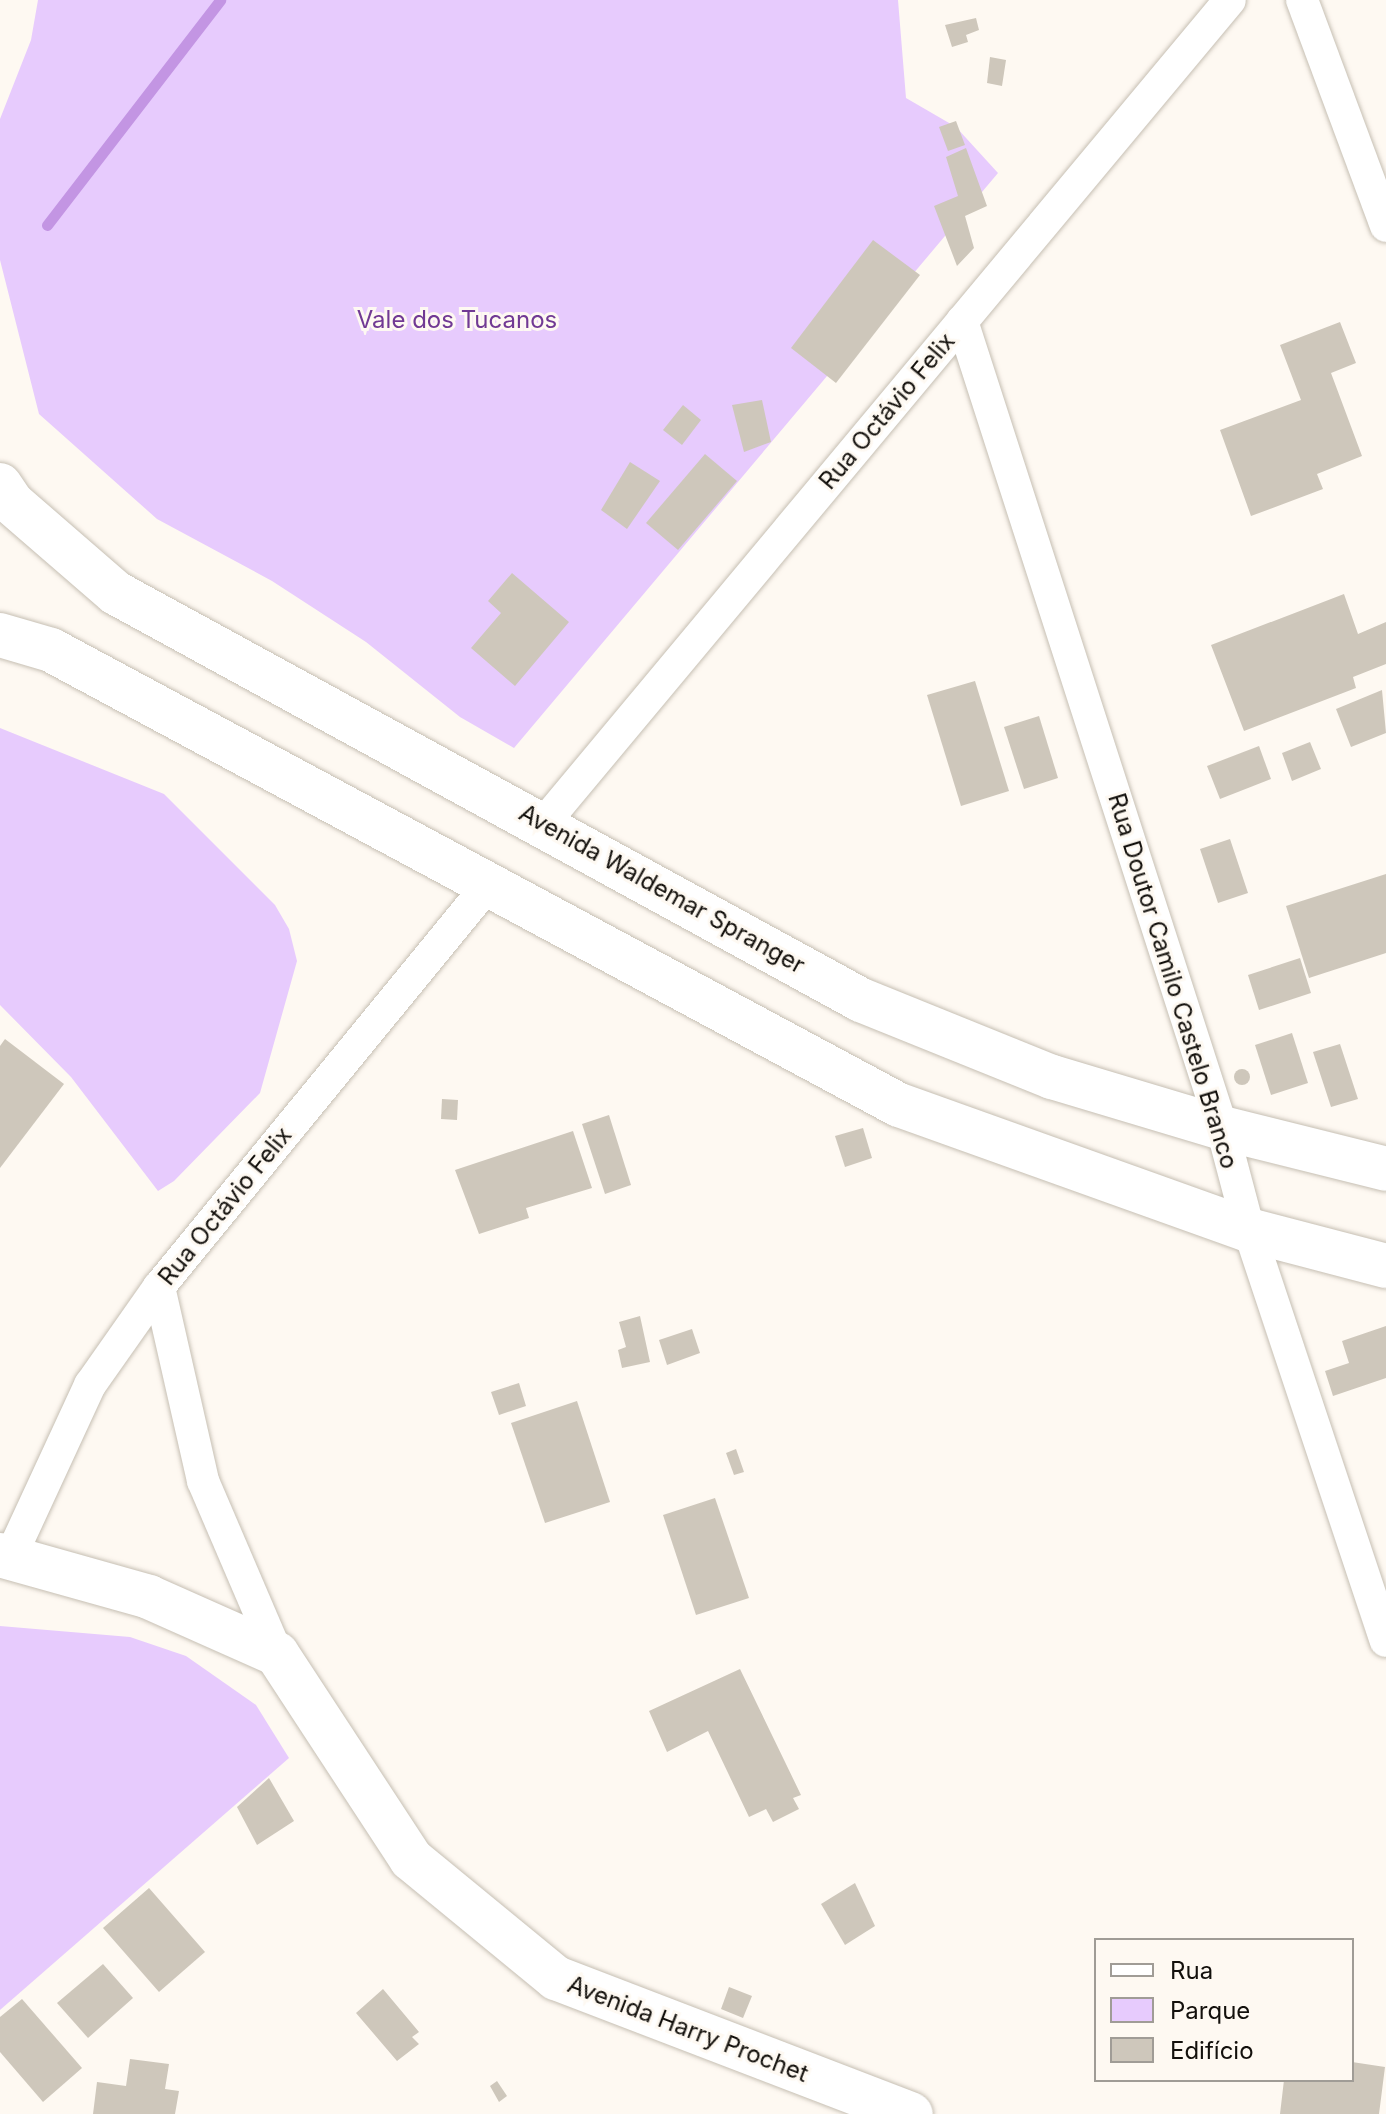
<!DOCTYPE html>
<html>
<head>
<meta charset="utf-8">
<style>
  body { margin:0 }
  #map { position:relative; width:1386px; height:2114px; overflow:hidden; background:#fef9f2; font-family:Inter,sans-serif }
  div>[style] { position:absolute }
  .green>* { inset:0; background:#e7cbfd }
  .stream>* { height:11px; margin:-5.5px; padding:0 5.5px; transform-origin:5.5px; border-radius:5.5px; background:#c395e3 }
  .building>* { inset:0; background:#cec7bb }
  .round { border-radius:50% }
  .roads { filter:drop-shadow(0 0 2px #c6bfb3) drop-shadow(0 0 2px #c6bfb3) }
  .street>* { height:32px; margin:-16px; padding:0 16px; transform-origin:16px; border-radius:16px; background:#fff }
  .secondary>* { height:44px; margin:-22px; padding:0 22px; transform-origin:22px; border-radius:22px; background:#fff }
  .primary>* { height:44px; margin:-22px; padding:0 22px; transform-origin:22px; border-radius:22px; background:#fff }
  span { translate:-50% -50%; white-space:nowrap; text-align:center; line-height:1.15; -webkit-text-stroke:6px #fef9f2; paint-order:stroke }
  .park-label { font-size:24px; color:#713994 }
  .street-label { font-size:24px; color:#13100c }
  .legend { position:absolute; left:1094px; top:1938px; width:260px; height:144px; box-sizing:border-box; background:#fef9f2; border:2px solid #a09c96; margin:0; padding:10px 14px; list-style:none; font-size:24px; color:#13100c }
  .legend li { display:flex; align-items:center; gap:16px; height:40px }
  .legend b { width:40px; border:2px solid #a09c96 }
</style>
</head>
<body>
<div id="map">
  <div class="green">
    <i style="clip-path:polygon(38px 0,898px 0,906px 98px,956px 127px,998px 173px,514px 748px,460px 717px,366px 642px,272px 581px,157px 519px,39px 414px,0 260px,0 119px,31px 40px)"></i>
    <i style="clip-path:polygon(0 728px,164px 794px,275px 905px,289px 929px,297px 961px,260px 1093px,174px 1181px,158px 1191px,71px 1077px,0 1005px)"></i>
    <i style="clip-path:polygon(0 1626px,130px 1637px,186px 1656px,256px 1705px,289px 1758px,0 2010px)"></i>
  </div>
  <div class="stream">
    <i style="left:47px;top:225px;width:284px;rotate:-52.4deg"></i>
  </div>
  <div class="building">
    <i style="clip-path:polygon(976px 18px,979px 30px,966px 35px,968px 42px,952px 47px,945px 25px)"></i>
    <i style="clip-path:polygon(990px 57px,1006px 60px,1002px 86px,987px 83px)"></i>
    <i style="clip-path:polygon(956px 121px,965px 145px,948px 151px,939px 127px)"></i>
    <i style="clip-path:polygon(966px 148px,987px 206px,965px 216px,974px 248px,957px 266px,934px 206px,958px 196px,946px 157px)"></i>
    <i style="clip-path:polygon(873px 240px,920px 275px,836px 383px,791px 348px)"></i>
    <i style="clip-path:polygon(1340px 322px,1356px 363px,1331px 373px,1362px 456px,1317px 474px,1323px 489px,1251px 516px,1220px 430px,1301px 400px,1280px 345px)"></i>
    <i style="clip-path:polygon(762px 400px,771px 442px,744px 452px,732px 405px)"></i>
    <i style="clip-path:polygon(683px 405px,701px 420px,682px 445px,663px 430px)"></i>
    <i style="clip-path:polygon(705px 454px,737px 481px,678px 550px,646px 523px)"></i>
    <i style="clip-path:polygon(630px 462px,660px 481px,627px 529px,601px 510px)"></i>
    <i style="clip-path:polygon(512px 573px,569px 622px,515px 686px,471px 648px,501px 613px,488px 601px)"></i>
    <i style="clip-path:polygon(1344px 594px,1358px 634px,1386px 622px,1386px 664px,1353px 677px,1356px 688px,1244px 731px,1211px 645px)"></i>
    <i style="clip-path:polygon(975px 681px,1009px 791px,961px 806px,927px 695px)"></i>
    <i style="clip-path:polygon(1382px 690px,1386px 733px,1351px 747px,1336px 709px)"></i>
    <i style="clip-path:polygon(1039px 716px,1058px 778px,1024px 789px,1004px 727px)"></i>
    <i style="clip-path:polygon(1310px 742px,1321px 769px,1292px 781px,1282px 753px)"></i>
    <i style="clip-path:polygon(1259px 746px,1271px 779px,1220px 799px,1207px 766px)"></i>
    <i style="clip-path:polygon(1230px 839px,1248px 893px,1218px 903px,1200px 849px)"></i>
    <i style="clip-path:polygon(1386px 874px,1386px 953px,1309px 978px,1286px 906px)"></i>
    <i style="clip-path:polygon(1300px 958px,1311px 993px,1259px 1010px,1248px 975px)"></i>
    <i style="clip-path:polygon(1292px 1033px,1308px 1083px,1271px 1095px,1255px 1045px)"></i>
    <i style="clip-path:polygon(5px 1039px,64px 1084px,0 1168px,0 1046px)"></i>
    <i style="clip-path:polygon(1340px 1044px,1358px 1099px,1331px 1107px,1313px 1052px)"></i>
    <i class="round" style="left:1234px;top:1069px;width:16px;height:16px"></i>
    <i style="clip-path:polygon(442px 1099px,458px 1100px,457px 1120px,441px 1119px)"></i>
    <i style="clip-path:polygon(609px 1115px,631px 1185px,605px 1194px,582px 1124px)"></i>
    <i style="clip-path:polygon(863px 1128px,872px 1158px,845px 1167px,835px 1136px)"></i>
    <i style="clip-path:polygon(573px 1131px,592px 1188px,526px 1208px,529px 1218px,479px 1234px,455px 1170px)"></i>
    <i style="clip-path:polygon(640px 1316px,650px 1362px,622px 1368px,618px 1350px,626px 1347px,619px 1322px)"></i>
    <i style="clip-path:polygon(1386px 1326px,1386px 1378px,1333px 1396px,1325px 1371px,1349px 1363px,1342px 1341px)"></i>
    <i style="clip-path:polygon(692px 1329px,700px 1353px,667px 1365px,659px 1340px)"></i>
    <i style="clip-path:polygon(519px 1383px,526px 1406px,499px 1415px,491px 1392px)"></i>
    <i style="clip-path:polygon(577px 1401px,610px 1502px,545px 1523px,511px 1423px)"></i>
    <i style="clip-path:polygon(736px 1449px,744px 1472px,734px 1475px,726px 1453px)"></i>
    <i style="clip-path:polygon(715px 1498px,749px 1598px,696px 1615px,663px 1515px)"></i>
    <i style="clip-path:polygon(740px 1669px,801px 1795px,793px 1798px,799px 1809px,773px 1822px,766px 1809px,749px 1817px,708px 1731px,667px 1752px,649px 1711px)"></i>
    <i style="clip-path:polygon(269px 1778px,294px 1821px,257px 1845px,237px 1807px)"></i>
    <i style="clip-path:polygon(855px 1883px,875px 1926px,845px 1945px,821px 1904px)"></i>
    <i style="clip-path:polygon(149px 1888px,205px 1952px,159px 1992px,103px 1928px)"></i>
    <i style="clip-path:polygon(103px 1964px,133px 1998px,88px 2038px,57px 2003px)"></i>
    <i style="clip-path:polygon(729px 1987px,752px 1996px,743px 2018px,721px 2009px)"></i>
    <i style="clip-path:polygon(383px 1989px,419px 2032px,412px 2037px,419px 2044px,397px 2061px,356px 2013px)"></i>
    <i style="clip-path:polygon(22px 1999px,82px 2068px,43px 2102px,0 2052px,0 2017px)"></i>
    <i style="clip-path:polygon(130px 2059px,169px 2064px,165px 2089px,179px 2091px,175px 2114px,93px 2114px,97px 2082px,126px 2086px)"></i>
    <i style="clip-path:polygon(1352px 2062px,1385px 2067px,1379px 2114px,1280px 2114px,1284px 2080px,1352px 2080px)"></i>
    <i style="clip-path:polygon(497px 2081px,507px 2096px,499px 2102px,490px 2086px)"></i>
  </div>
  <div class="roads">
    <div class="street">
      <i style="left:1302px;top:0;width:241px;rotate:69.6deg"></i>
      <i style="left:962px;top:321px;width:848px;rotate:72.14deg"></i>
      <i style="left:1222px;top:1128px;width:106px;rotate:75.2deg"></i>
      <i style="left:1249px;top:1230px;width:433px;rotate:71.6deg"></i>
      <i style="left:544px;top:823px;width:1071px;rotate:-50.19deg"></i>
      <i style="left:159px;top:1287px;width:199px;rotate:77.2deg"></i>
      <i style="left:203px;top:1481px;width:188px;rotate:66.8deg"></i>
      <i style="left:10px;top:1558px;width:191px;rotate:-65.2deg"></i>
      <i style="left:90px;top:1385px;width:120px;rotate:-54.9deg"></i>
      <i style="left:159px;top:1287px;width:519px;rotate:-50.7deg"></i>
    </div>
    <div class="secondary">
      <i style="left:0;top:1555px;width:155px;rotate:15.7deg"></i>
      <i style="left:149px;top:1597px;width:140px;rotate:24deg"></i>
      <i style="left:277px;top:1654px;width:245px;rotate:56.8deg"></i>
      <i style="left:411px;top:1859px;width:188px;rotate:39.4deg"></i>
      <i style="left:556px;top:1978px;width:380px;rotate:21deg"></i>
    </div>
    <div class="primary">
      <i style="left:0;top:485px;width:22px;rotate:56deg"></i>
      <i style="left:12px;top:503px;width:138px;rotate:40.9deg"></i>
      <i style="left:116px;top:593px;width:849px;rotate:28.65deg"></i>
      <i style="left:861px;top:1000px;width:206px;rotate:22deg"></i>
      <i style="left:1052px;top:1077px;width:177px;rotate:16.7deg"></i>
      <i style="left:1222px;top:1128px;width:169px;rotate:14deg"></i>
      <i style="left:0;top:635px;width:53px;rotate:16.4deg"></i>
      <i style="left:51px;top:650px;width:962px;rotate:28.22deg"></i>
      <i style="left:899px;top:1105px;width:372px;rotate:19.7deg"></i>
      <i style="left:1249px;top:1230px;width:142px;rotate:14.7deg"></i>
    </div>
  </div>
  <div class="park-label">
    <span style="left:457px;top:320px">Vale dos Tucanos</span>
  </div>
  <div class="street-label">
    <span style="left:887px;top:411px;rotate:-50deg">Rua Octávio Felix</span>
    <span style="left:662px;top:889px;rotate:29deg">Avenida Waldemar Spranger</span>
    <span style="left:1173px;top:981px;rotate:73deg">Rua Doutor Camilo Castelo Branco</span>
    <span style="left:225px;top:1206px;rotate:-51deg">Rua Octávio Felix</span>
    <span style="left:688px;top:2029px;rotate:21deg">Avenida Harry Prochet</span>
  </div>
  <ul class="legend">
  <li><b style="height:10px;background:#fff"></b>Rua</li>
  <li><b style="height:22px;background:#e7cbfd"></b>Parque</li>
  <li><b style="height:22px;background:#cec7bb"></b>Edifício</li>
  </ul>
</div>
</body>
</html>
